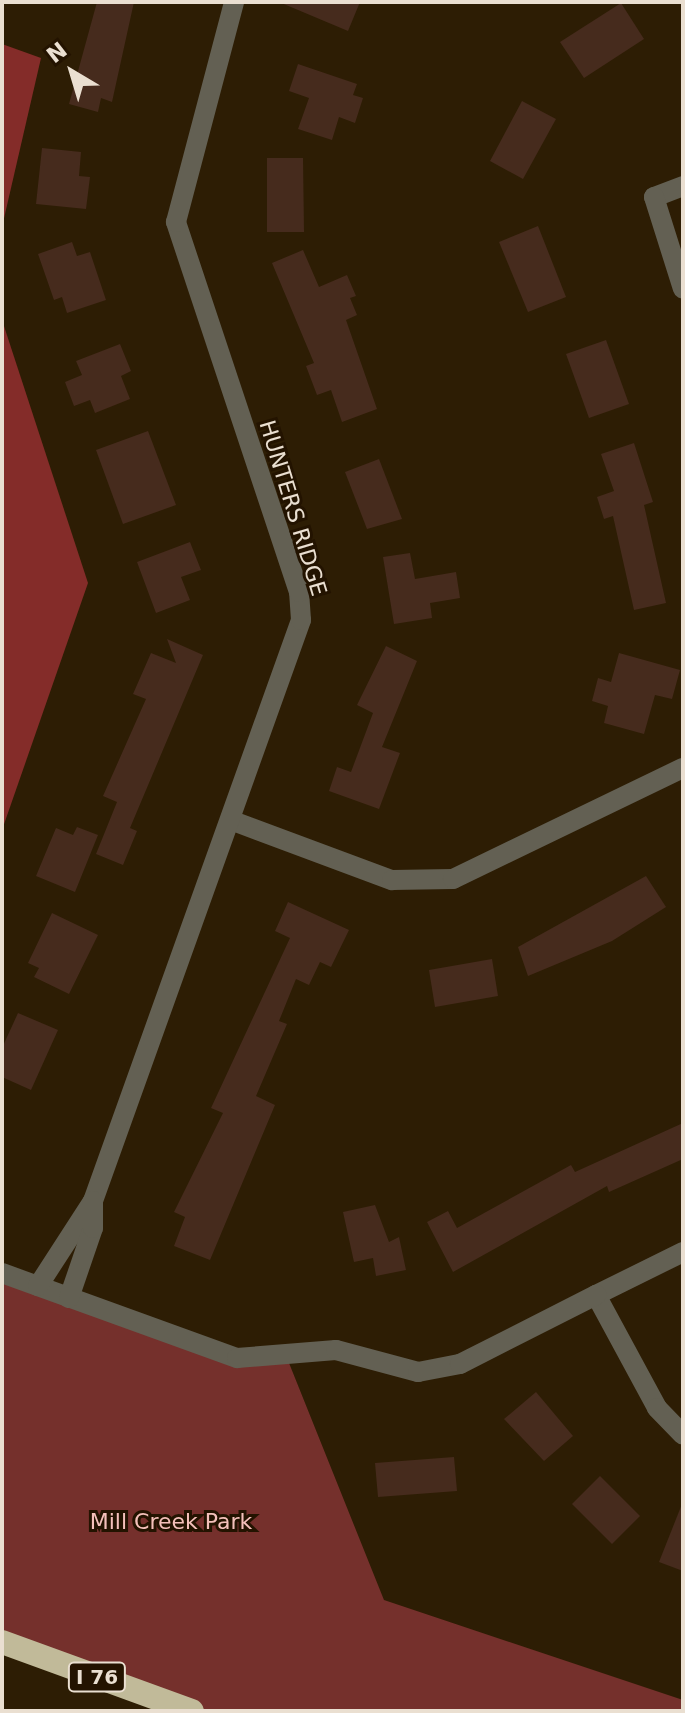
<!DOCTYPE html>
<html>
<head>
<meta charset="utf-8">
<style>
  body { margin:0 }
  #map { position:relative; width:685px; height:1713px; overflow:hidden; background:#2d1d04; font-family:"DejaVu Sans",sans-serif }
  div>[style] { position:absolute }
  .green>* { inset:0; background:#75302c }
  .forest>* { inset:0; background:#842c29 }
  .building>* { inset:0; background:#462b1d }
  .minor>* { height:20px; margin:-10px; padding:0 10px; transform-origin:10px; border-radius:10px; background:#636053 }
  .motorway>* { height:24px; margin:-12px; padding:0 12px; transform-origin:12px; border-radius:12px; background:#c1ba99 }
  span { translate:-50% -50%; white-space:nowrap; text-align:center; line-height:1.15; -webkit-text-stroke:6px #231300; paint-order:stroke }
  .shield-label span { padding:2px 6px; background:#231300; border:2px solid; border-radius:6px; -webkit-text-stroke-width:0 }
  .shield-label { font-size:20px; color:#eadfd1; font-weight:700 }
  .street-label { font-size:22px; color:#eadfd1 }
  .park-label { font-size:22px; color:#f4c0ba }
  .frame { position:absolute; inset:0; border:4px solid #eadfd1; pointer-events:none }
  .north { position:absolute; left:32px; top:32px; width:80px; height:80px; -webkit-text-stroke:6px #231300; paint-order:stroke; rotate:322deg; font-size:22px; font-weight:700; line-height:32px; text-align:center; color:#eadfd1 }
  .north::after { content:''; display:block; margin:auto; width:28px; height:36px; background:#eadfd1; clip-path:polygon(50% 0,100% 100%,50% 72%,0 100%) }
</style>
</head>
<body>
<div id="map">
  <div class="green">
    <i style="clip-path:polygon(2px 1273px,237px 1358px,287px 1358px,384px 1600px,683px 1700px,683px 1711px,192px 1711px,2px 1642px)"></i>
  </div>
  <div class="forest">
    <i style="clip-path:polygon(2px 44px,41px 58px,2px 227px)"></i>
    <i style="clip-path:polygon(2px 320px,88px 583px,2px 830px)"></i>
  </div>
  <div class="building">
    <i style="clip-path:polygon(97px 2px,134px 2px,112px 102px,101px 98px,98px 112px,69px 104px)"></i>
    <i style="clip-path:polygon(279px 2px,360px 2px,348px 31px)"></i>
    <i style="clip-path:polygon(621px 3px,644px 39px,584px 78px,560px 42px)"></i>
    <i style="clip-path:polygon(298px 64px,357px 84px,353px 95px,363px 98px,355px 123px,339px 117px,332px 140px,298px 129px,309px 98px,289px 91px)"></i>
    <i style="clip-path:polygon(522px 101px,556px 119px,523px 179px,490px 161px)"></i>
    <i style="clip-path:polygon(42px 148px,81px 152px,79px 176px,90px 177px,86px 209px,36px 204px)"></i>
    <i style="clip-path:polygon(267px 158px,303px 158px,304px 232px,267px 232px)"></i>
    <i style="clip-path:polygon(538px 226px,566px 297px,528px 312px,499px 242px)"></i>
    <i style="clip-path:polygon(72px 242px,77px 256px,90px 252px,106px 300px,67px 313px,62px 297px,54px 300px,38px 254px)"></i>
    <i style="clip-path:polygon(303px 250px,319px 287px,347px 275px,356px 296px,350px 298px,357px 315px,346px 320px,377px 409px,342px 422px,331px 390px,317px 395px,306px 366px,314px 363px,272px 263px)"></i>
    <i style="clip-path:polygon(606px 340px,629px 404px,589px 418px,566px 354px)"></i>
    <i style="clip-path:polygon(120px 344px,131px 371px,121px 376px,130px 399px,95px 413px,90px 400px,74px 406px,65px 382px,82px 375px,76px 361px)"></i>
    <i style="clip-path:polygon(148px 431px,176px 505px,123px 524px,96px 450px)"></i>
    <i style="clip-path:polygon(634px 443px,653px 502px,644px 505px,666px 603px,634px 610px,613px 516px,604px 519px,597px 497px,614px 491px,601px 454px)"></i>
    <i style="clip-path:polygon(379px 459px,402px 519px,367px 529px,345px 472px)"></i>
    <i style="clip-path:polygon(190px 542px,201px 570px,181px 577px,190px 600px,156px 613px,137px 562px)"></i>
    <i style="clip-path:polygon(410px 553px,415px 579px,456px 572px,460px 598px,430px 603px,432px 618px,394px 624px,383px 557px)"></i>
    <i style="clip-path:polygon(167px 639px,203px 655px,130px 828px,137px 831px,123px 865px,96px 854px,117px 802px,103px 796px,146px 699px,133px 694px,151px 653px,176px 663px)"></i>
    <i style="clip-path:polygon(386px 646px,417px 661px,382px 747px,400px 753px,379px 809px,329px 791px,337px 767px,351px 772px,373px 713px,357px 705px)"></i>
    <i style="clip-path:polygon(619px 653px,680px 670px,672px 699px,655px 695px,644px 734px,604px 723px,608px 706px,592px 701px,598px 678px,611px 682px)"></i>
    <i style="clip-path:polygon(77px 827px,98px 835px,75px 892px,36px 876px,56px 828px,73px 835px)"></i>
    <i style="clip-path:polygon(646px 876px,666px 907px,612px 941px,528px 976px,518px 947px)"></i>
    <i style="clip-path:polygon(288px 902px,349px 930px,331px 967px,320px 962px,309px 985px,296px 979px,279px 1021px,287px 1024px,256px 1096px,275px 1105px,210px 1260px,174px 1246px,185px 1217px,174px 1212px,223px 1113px,211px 1108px,290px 938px,275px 931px)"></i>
    <i style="clip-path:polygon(52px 913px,98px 935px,69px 994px,34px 977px,39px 968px,28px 963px)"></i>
    <i style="clip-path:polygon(492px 959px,498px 996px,435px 1007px,429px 970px)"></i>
    <i style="clip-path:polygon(18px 1013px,58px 1030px,31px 1090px,2px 1077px,2px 1048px)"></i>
    <i style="clip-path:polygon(683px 1123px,683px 1159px,609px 1192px,607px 1186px,453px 1272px,427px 1222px,448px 1211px,457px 1228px,571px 1165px,575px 1172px)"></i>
    <i style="clip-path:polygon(375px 1205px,389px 1242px,399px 1237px,406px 1270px,376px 1276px,373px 1258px,354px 1262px,343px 1212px)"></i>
    <i style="clip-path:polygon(536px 1392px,573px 1436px,544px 1461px,504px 1419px)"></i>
    <i style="clip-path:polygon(454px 1457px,457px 1491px,378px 1497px,375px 1463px)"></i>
    <i style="clip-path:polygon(600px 1476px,640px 1516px,612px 1544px,572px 1504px)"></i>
    <i style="clip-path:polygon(682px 1504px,683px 1504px,683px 1571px,659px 1562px)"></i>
  </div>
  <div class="minor">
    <i style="left:683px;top:186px;width:31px;rotate:159deg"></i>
    <i style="left:654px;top:197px;width:96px;rotate:72.5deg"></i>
    <i style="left:233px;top:821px;width:170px;rotate:20.4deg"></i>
    <i style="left:392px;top:880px;width:61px;rotate:-0.9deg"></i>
    <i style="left:453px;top:879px;width:255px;rotate:-25.8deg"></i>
    <i style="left:683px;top:1252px;width:97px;rotate:153.7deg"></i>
    <i style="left:596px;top:1295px;width:128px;rotate:61.6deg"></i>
    <i style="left:657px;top:1408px;width:37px;rotate:46deg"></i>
    <i style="left:2px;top:1273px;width:250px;rotate:19.9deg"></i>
    <i style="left:237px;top:1358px;width:99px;rotate:-4.6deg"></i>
    <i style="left:336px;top:1350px;width:85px;rotate:15deg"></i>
    <i style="left:418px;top:1372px;width:43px;rotate:-10.8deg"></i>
    <i style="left:460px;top:1364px;width:153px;rotate:-26.9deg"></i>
    <i style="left:38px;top:1286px;width:101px;rotate:-57.1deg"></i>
    <i style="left:93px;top:1201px;width:617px;rotate:-70.3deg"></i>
    <i style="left:301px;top:620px;width:28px;rotate:-94deg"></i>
    <i style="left:299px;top:592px;width:390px;rotate:-108.4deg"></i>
    <i style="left:176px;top:222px;width:228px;rotate:-75.2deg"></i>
    <i style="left:69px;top:1298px;width:74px;rotate:-71.1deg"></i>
    <i style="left:93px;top:1228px;width:27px;rotate:-90deg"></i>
  </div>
  <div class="motorway">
    <i style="left:2px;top:1642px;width:202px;rotate:20deg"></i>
  </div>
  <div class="shield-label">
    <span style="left:97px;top:1677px">I 76</span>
  </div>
  <div class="street-label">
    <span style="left:293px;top:508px;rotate:73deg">HUNTERS RIDGE</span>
  </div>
  <div class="park-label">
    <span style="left:171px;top:1522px">Mill Creek Park</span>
  </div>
  <div class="frame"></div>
  <div class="north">N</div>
</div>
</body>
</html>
